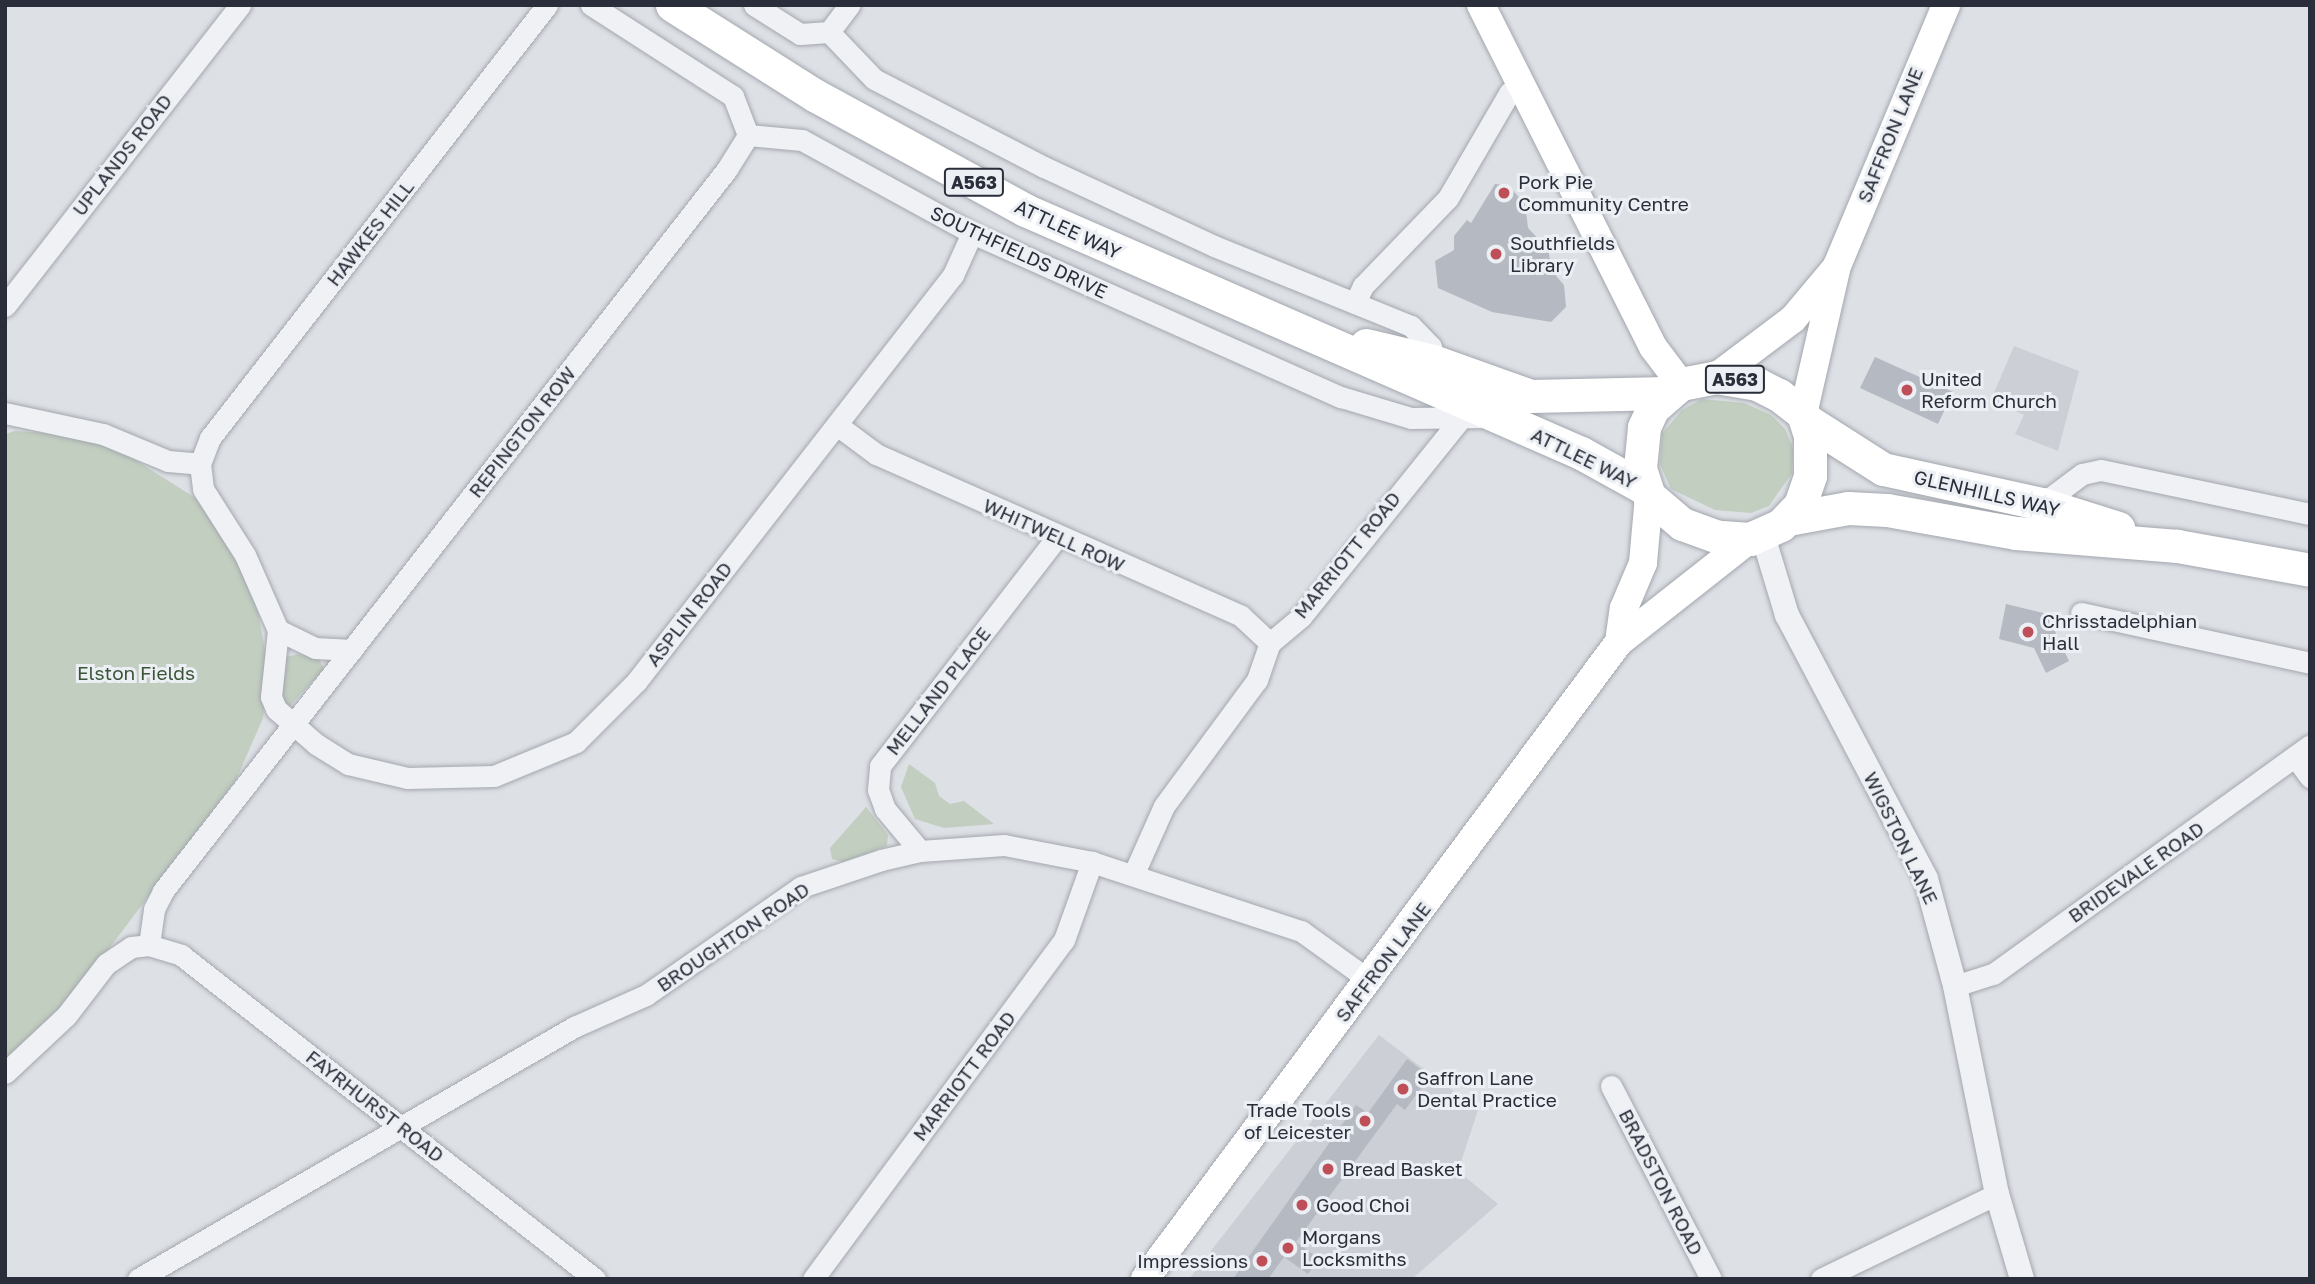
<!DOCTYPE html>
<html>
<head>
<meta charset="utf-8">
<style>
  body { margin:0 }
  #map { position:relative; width:2315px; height:1284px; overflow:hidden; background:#dde0e5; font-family:"Golos Text",sans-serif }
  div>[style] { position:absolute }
  .built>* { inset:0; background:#cccfd6 }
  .green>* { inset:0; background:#c2cec0 }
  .building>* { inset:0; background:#b5b9c1 }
  .roads { filter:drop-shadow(0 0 2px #a3a7ae) drop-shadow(0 0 2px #a3a7ae) }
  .minor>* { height:21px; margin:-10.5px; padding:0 10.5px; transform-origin:10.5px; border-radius:10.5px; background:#f0f1f4 }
  .tertiary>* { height:24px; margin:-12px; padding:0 12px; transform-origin:12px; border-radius:12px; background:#f0f1f4 }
  .secondary>* { height:28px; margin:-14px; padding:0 14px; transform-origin:14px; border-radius:14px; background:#fff }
  .trunk>* { height:33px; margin:-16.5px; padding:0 16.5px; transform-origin:16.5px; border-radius:16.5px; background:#fff }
  .dots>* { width:19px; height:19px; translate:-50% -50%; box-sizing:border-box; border:4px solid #eceff3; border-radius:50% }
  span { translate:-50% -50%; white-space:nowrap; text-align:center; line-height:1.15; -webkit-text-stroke:6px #eceff3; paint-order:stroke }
  .shield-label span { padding:2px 5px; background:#eceff3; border:2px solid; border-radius:5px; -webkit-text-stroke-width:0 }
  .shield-label { font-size:18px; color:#292e3a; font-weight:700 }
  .street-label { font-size:19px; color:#292e3a }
  .poi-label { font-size:19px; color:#292e3a }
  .left { translate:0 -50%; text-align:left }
  .right { translate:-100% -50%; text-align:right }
  .park-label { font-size:19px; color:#3b5438 }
  .frame { position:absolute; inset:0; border:7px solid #292e3a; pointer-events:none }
</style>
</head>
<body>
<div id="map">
  <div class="built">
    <i style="clip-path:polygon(2014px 346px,2079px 371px,2058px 451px,2015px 434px,2024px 415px,1991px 400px)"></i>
    <i style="clip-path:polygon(1379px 1035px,1478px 1110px,1458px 1171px,1498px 1204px,1412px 1279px,1189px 1279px)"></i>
  </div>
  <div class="green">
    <i style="clip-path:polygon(1702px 399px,1744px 403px,1771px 415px,1785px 429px,1793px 448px,1792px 473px,1769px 506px,1751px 513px,1715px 510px,1671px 489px,1660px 464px,1662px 434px,1682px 410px)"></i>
    <i style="clip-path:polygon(15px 431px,64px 434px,116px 448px,194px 497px,239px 555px,254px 589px,268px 668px,263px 718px,236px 780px,59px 1015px,5px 1065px,5px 434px)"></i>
    <i style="clip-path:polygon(299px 654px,319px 659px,324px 669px,288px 708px,281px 701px,286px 657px)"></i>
    <i style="clip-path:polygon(909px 764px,935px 783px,939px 796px,950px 804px,964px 801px,994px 824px,944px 828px,915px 819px,901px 787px)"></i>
    <i style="clip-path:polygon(866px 807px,888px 835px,887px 846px,843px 862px,832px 859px,830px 848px)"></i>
  </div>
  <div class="building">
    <i style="clip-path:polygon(1495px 184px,1508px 185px,1525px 204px,1528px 228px,1548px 249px,1552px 271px,1564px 285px,1566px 307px,1551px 322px,1492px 312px,1438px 288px,1435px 261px,1454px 250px,1454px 236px,1467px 220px,1471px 223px)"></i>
    <i style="clip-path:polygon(1875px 357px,1953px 392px,1938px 424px,1860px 388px)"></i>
    <i style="clip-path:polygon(2006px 604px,2056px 616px,2052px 625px,2069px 661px,2046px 673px,2034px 648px,1999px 639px)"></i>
    <i style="clip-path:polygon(1407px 1059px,1430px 1076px,1405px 1110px,1397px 1104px,1296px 1242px,1319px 1259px,1308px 1274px,1284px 1257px,1268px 1279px,1233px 1279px,1356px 1105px,1368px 1113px)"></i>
  </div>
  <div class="roads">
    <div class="minor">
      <i style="left:591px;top:5px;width:169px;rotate:32.7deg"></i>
      <i style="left:733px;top:96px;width:42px;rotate:69deg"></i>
      <i style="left:748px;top:135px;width:54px;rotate:5.3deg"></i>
      <i style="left:802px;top:140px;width:194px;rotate:28.7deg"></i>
      <i style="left:972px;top:233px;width:404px;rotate:24deg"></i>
      <i style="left:1341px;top:397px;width:73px;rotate:16.7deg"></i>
      <i style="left:1411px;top:418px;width:77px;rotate:-0.7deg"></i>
      <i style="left:754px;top:5px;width:54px;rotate:32.2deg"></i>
      <i style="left:800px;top:34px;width:29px;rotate:-4deg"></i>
      <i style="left:829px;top:32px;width:65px;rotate:46.2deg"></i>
      <i style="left:874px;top:79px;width:191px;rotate:27.4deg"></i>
      <i style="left:1044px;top:167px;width:187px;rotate:24.9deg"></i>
      <i style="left:1214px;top:246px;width:213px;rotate:22.1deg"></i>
      <i style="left:1411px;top:326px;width:29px;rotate:46deg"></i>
      <i style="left:1431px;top:347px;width:14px;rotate:82deg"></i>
      <i style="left:829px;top:32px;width:34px;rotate:-53deg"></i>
      <i style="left:1355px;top:303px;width:19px;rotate:-65deg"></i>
      <i style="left:1363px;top:286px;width:122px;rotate:-46deg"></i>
      <i style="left:1448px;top:198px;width:121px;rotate:-59.8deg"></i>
      <i style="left:1509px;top:93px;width:14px;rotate:-39deg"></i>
      <i style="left:5px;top:306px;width:382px;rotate:-52deg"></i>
      <i style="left:5px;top:413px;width:100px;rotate:12.1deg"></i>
      <i style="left:103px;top:434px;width:70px;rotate:22.6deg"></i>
      <i style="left:168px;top:461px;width:32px;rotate:5deg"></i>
      <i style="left:200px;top:464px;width:25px;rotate:83deg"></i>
      <i style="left:203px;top:489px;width:78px;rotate:57.5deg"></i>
      <i style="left:245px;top:555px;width:82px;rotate:66.3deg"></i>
      <i style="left:278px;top:630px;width:67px;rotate:96deg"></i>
      <i style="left:271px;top:697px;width:13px;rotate:67deg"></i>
      <i style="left:276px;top:709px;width:53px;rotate:41.2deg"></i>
      <i style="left:316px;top:744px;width:38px;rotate:32deg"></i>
      <i style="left:348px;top:764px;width:61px;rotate:13.3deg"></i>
      <i style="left:407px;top:778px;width:87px;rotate:-1.3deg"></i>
      <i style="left:494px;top:776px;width:89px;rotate:-22.5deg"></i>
      <i style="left:576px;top:742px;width:85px;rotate:-45deg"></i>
      <i style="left:636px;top:682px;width:516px;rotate:-52.09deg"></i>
      <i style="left:953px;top:275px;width:46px;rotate:-65.7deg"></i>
      <i style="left:837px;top:425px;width:49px;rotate:36.6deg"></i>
      <i style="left:876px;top:454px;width:399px;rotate:23.9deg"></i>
      <i style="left:1241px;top:616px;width:40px;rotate:43deg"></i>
      <i style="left:200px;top:464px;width:28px;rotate:-69deg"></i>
      <i style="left:210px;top:438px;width:549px;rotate:-52.11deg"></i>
      <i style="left:2042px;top:504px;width:50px;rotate:-36.9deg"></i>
      <i style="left:2082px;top:474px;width:19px;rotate:-12deg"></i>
      <i style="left:2101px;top:470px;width:214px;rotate:11.9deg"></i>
      <i style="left:2081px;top:613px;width:234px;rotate:12.3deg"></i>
      <i style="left:278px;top:630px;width:41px;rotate:25.9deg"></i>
      <i style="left:315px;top:648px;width:37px;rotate:3deg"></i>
      <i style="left:2296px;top:758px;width:24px;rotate:54deg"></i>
      <i style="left:920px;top:851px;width:55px;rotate:-129.8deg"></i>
      <i style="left:885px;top:809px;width:20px;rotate:-110deg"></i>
      <i style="left:878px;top:790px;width:24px;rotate:-85deg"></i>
      <i style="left:880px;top:766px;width:288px;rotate:-52.3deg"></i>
      <i style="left:1134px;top:873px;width:73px;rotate:-65.9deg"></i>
      <i style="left:1164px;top:806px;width:157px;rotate:-53.6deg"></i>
      <i style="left:1257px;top:680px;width:39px;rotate:-71deg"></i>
      <i style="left:1270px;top:643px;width:40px;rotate:-40deg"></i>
      <i style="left:1301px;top:617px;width:254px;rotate:-51.2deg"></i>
      <i style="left:149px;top:945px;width:34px;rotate:17deg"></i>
      <i style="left:181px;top:955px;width:526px;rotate:38.05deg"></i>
      <i style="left:1955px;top:986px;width:40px;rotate:-18deg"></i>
      <i style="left:1993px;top:974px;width:391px;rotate:-35.8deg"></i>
      <i style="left:5px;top:1073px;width:83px;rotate:-43.1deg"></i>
      <i style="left:66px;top:1016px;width:66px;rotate:-52.4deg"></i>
      <i style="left:106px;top:964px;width:30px;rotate:-34deg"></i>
      <i style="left:131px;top:947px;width:18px;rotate:-6deg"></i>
      <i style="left:149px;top:945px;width:36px;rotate:-82deg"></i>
      <i style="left:154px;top:909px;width:20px;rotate:-63deg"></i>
      <i style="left:163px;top:891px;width:916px;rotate:-52deg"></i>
      <i style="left:727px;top:169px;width:40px;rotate:-58deg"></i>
      <i style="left:1611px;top:1086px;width:217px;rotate:62.6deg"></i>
      <i style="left:138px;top:1279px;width:504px;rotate:-30.03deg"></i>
      <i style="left:574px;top:1027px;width:79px;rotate:-24deg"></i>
      <i style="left:646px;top:995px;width:189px;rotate:-34.9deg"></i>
      <i style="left:801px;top:887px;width:84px;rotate:-18.6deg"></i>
      <i style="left:881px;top:860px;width:40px;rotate:-13deg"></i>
      <i style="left:920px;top:851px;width:84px;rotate:-4.1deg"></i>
      <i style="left:1004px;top:845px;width:90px;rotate:10.9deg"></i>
      <i style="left:1092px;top:862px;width:220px;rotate:18.3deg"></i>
      <i style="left:1301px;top:931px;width:84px;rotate:35.8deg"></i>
      <i style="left:813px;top:1279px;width:422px;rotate:-53.5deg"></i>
      <i style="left:1064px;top:940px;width:83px;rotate:-70.3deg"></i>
      <i style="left:1821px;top:1279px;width:195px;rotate:-25.8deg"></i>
    </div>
    <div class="tertiary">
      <i style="left:1763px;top:536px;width:83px;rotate:73.1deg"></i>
      <i style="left:1787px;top:615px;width:298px;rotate:62.2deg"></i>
      <i style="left:1926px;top:879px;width:111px;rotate:74.8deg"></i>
      <i style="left:1955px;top:986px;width:212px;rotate:78.6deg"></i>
      <i style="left:1997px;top:1194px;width:89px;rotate:73.6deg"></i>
    </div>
    <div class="secondary">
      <i style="left:1481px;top:5px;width:383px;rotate:63.3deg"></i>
      <i style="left:1653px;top:347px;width:46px;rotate:52.9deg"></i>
      <i style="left:1716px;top:377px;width:96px;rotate:-37deg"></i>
      <i style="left:1793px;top:319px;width:65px;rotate:-50deg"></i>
      <i style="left:1803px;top:414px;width:152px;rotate:-77.1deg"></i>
      <i style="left:1837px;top:266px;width:283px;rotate:-67.3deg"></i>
      <i style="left:1619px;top:642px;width:34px;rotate:-82deg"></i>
      <i style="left:1624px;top:608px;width:49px;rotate:-67.1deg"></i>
      <i style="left:1643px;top:563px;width:67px;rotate:-84.9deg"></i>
      <i style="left:1145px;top:1279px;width:794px;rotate:-53.35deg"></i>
      <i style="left:1619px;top:642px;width:167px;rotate:-38.2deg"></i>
    </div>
    <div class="trunk">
      <i style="left:672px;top:5px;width:170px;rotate:32.3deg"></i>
      <i style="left:816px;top:96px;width:238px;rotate:28.6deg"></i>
      <i style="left:1025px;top:210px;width:607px;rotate:23.61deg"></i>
      <i style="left:1581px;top:453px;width:74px;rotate:29deg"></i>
      <i style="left:1366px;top:345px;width:69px;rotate:13.4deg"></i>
      <i style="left:1433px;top:361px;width:104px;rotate:19.7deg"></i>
      <i style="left:1531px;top:396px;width:136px;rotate:-1.3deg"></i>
      <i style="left:1716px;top:377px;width:42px;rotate:9.7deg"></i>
      <i style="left:1757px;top:384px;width:25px;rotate:27deg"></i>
      <i style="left:1779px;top:395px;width:31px;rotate:38deg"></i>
      <i style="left:1803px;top:414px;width:23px;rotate:72deg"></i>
      <i style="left:1810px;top:436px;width:40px;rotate:90deg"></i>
      <i style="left:1810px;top:476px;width:31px;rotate:109deg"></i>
      <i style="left:1800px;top:505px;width:28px;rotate:134deg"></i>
      <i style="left:1781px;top:525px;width:34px;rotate:156deg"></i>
      <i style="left:1750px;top:539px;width:32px;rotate:-176deg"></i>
      <i style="left:1718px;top:537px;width:38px;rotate:-160deg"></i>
      <i style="left:1682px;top:524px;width:43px;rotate:-139.7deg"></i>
      <i style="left:1649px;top:496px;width:29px;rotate:-108deg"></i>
      <i style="left:1640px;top:468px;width:41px;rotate:-84.4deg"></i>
      <i style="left:1644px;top:427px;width:21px;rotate:-65deg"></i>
      <i style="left:1653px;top:408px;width:37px;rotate:-41deg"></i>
      <i style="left:1681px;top:384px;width:36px;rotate:-11deg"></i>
      <i style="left:1806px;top:420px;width:91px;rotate:32.5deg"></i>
      <i style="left:1883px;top:469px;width:163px;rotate:12.4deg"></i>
      <i style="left:2042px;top:504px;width:80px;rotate:17.5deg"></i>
      <i style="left:1788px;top:519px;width:61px;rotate:-10.4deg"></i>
      <i style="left:1848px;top:508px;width:39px;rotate:3deg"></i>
      <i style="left:1887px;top:510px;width:131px;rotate:10.1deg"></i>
      <i style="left:2016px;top:533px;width:162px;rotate:4.6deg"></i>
      <i style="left:2177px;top:546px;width:135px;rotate:10.2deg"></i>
    </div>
  </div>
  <div class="dots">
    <i style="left:1504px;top:193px;background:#be4f58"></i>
    <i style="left:1496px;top:254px;background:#be4f58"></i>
    <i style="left:1907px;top:390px;background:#be4f58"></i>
    <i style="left:2028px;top:632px;background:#be4f58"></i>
    <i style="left:1403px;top:1089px;background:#be4f58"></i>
    <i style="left:1365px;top:1121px;background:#be4f58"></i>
    <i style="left:1328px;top:1169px;background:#be4f58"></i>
    <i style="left:1302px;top:1205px;background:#be4f58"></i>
    <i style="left:1288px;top:1248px;background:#be4f58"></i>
    <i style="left:1262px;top:1261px;background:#be4f58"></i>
  </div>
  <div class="shield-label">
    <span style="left:974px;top:182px">A563</span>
    <span style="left:1735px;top:379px">A563</span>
  </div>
  <div class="street-label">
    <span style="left:1890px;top:135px;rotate:-68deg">SAFFRON LANE</span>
    <span style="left:122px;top:155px;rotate:-52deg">UPLANDS ROAD</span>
    <span style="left:1068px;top:229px;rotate:25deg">ATTLEE WAY</span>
    <span style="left:370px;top:233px;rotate:-52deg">HAWKES HILL</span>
    <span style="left:1019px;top:252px;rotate:25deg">SOUTHFIELDS DRIVE</span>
    <span style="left:522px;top:432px;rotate:-52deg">REPINGTON ROW</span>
    <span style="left:1584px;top:458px;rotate:26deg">ATTLEE WAY</span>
    <span style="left:1987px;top:493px;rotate:13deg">GLENHILLS WAY</span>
    <span style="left:1054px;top:535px;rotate:24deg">WHITWELL ROW</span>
    <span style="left:1347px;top:555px;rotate:-51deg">MARRIOTT ROAD</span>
    <span style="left:689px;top:614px;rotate:-52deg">ASPLIN ROAD</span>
    <span style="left:938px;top:691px;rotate:-52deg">MELLAND PLACE</span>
    <span style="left:1901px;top:838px;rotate:64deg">WIGSTON LANE</span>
    <span style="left:2136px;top:872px;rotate:-35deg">BRIDEVALE ROAD</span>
    <span style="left:733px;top:937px;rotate:-34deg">BROUGHTON ROAD</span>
    <span style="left:1383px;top:962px;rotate:-53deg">SAFFRON LANE</span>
    <span style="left:964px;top:1076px;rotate:-53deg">MARRIOTT ROAD</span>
    <span style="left:375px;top:1106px;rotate:38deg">FAYRHURST ROAD</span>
    <span style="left:1661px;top:1182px;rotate:63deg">BRADSTON ROAD</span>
  </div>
  <div class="poi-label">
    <span class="left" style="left:1518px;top:193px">Pork Pie<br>Community Centre</span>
    <span class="left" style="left:1510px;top:254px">Southfields<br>Library</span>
    <span class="left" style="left:1921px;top:390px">United<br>Reform Church</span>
    <span class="left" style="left:2042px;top:632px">Chrisstadelphian<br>Hall</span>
    <span class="left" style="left:1417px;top:1089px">Saffron Lane<br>Dental Practice</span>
    <span class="right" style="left:1351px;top:1121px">Trade Tools<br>of Leicester</span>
    <span class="left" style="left:1342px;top:1169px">Bread Basket</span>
    <span class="left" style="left:1316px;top:1205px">Good Choi</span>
    <span class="left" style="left:1302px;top:1248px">Morgans<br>Locksmiths</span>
    <span class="right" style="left:1248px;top:1261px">Impressions</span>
  </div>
  <div class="park-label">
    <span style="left:136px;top:673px">Elston Fields</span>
  </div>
  <div class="frame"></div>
</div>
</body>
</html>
